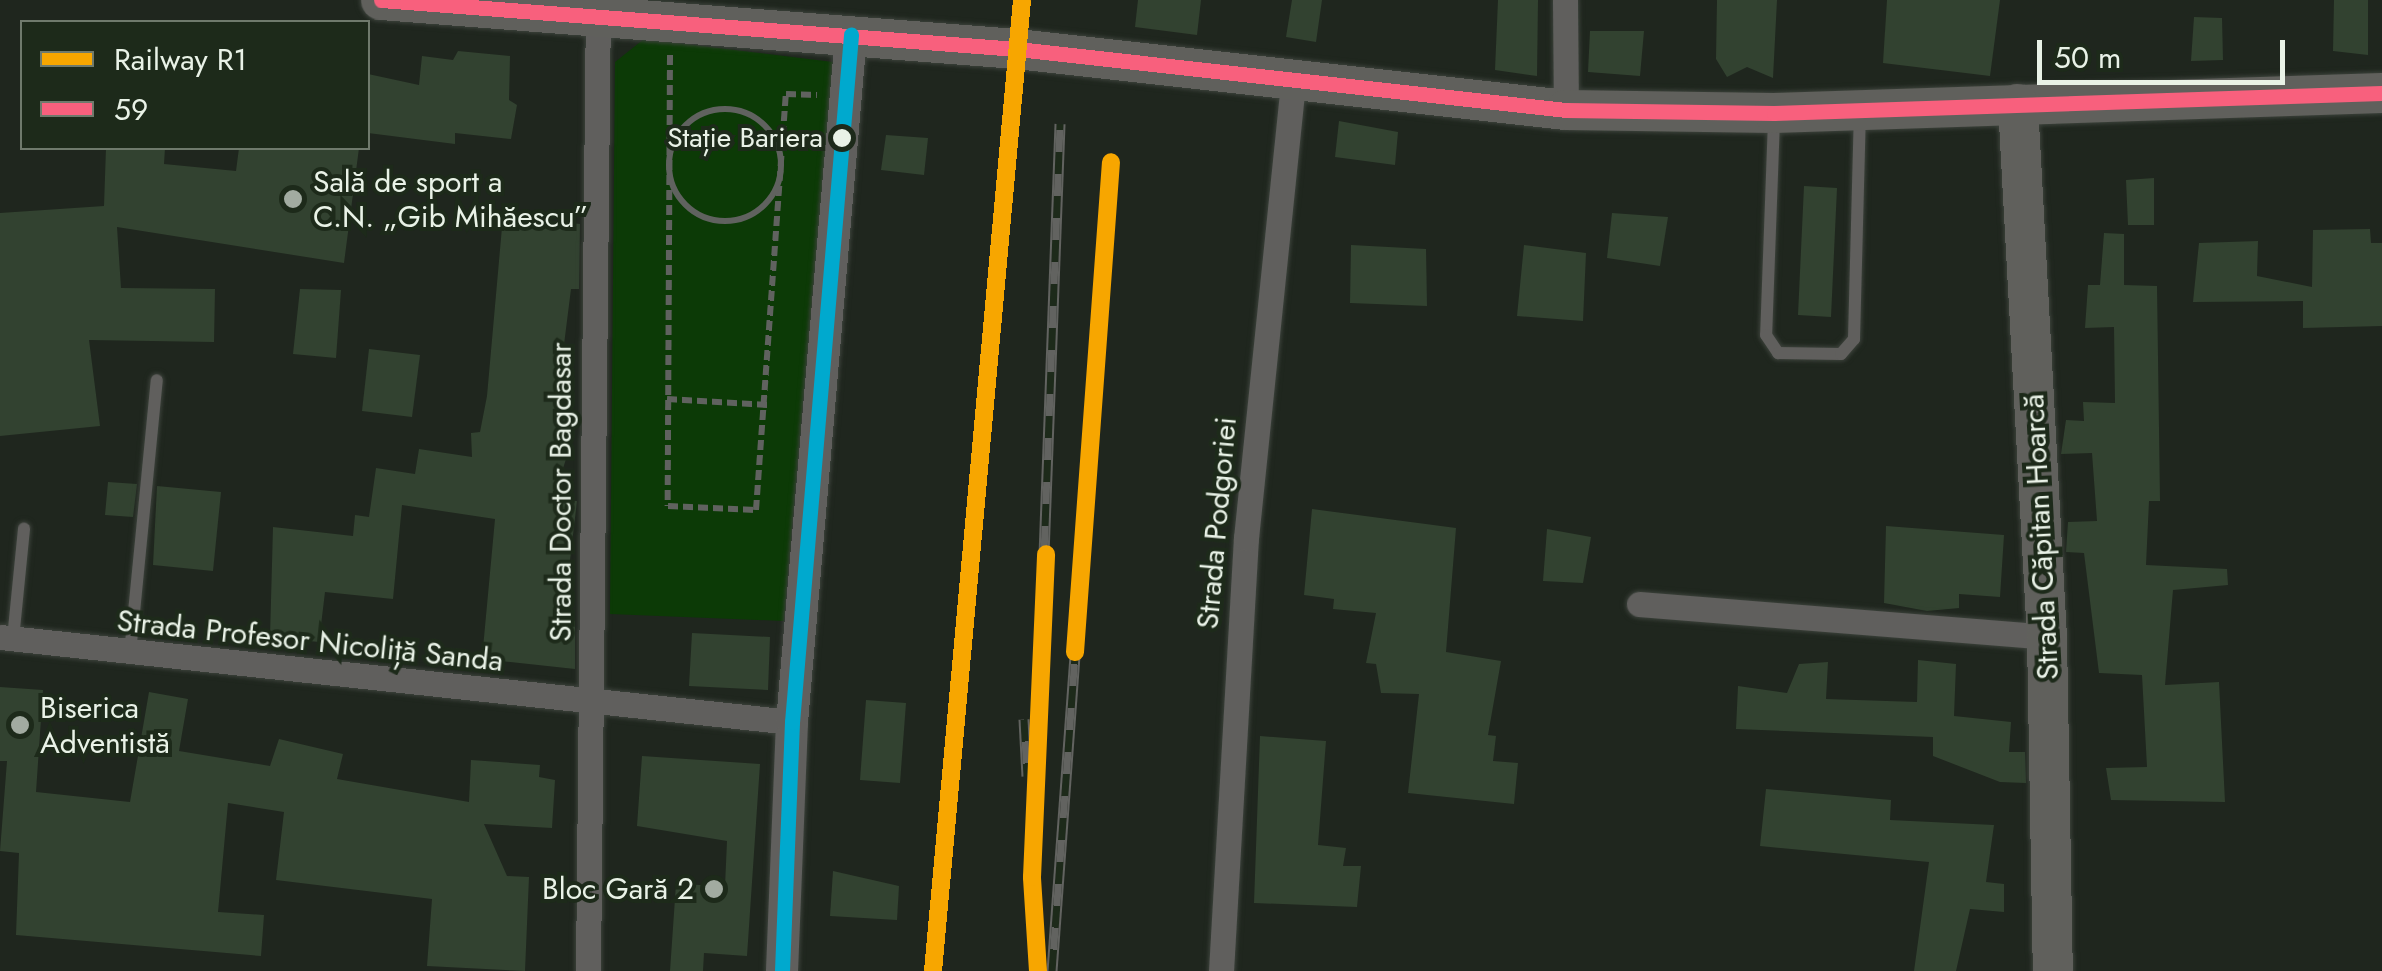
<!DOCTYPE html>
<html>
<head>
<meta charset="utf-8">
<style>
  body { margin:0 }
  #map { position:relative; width:2382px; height:971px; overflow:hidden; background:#1f261e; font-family:Jost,sans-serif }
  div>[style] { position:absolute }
  .green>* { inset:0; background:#0c3a06 }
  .building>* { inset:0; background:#324230 }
  .path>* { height:6px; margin-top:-3px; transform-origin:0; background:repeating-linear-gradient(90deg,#60625f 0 10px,transparent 0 15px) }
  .path>.ring { margin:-3px; padding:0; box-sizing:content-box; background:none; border:6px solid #60625f; border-radius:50% }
  .roads { filter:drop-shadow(0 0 2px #3c423b) drop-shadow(0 0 2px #3c423b) }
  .service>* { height:12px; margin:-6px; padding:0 6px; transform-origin:6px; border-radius:6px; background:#605f5d }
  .minor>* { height:25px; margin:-12.5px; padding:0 12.5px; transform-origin:12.5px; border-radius:12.5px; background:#605f5d }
  .tertiary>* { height:32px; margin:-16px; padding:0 16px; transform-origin:16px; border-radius:16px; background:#605f5d }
  .primary>* { height:40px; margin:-20px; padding:0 20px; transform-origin:20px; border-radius:20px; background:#60605c }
  .rail>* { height:11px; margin-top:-5.5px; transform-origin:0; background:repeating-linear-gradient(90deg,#1d2a1a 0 22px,#626360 0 44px); box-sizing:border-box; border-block:2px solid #626360 }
  .bus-1>* { height:15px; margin:-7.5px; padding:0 7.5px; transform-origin:7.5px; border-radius:7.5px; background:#f8607d }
  .bus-2>* { height:15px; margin:-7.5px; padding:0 7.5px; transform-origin:7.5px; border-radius:7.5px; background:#00a9ce }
  .rail-1>* { height:18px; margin:-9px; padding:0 9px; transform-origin:9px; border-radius:9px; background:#f7a600 }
  .dots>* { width:28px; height:28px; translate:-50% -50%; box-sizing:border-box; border:5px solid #1d2a1a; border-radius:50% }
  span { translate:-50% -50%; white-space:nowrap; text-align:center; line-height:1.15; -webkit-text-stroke:8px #1d2a1a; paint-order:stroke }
  .bus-label { font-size:28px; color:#e9f2e7 }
  .right { translate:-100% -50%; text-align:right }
  .poi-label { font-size:30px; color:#e9f2e7 }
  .left { translate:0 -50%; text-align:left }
  .street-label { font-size:30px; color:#e9f2e7 }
  .legend { position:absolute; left:20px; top:20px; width:350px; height:130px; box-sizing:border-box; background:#1d2a1a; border:2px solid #6f7a6c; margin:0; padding:12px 18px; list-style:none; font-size:30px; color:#e9f2e7 }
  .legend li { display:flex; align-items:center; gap:20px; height:50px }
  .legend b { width:50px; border:2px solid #6f7a6c }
  .scale { position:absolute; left:2037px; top:40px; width:248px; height:45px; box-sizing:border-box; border:5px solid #e9f2e7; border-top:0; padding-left:12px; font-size:30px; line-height:35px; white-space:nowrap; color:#e9f2e7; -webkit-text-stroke:8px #1d2a1a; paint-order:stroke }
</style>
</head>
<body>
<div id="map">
  <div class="green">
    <i style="clip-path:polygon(644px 39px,833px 62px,784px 621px,610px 614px,615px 62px)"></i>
  </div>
  <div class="building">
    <i style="clip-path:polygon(1138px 0,1201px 0,1197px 35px,1135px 27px)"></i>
    <i style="clip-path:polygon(1292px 0,1322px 0,1316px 42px,1286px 37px)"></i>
    <i style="clip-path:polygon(1498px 0,1538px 0,1537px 76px,1495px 70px)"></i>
    <i style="clip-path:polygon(1717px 0,1777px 0,1773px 78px,1747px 67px,1727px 77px,1716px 59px)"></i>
    <i style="clip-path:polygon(1887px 0,2000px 0,1990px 76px,1883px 63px)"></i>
    <i style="clip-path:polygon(2334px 0,2368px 0,2368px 55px,2333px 51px)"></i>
    <i style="clip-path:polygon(2194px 17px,2222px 18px,2223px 60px,2191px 61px)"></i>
    <i style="clip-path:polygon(1590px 31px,1644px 31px,1640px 76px,1588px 72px)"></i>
    <i style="clip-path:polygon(458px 51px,510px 56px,509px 100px,517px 105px,511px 139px,455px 133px,455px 144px,368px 133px,368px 74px,419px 85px,422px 56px,453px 60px)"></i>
    <i style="clip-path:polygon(1339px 121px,1398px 132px,1395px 165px,1335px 157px)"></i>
    <i style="clip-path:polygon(886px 135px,928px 138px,924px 175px,881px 170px)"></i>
    <i style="clip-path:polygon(106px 148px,165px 148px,164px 164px,236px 171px,239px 148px,359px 148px,344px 263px,117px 227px,121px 288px,215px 289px,214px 342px,89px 340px,100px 426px,0 436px,0 213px,104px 206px)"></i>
    <i style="clip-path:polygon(2154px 178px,2154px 225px,2128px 225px,2126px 180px)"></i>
    <i style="clip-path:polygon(1804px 186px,1837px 188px,1831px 317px,1798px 315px)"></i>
    <i style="clip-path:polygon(1612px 213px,1668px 217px,1660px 266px,1607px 258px)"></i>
    <i style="clip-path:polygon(503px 216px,580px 224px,579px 289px,571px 289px,555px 416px,568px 419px,565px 436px,573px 437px,553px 500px,577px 501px,563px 620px,575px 621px,575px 669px,482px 659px,495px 519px,402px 505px,393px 599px,325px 592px,319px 642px,270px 637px,273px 527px,353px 536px,355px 515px,369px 517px,376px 468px,415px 474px,419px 449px,472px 457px,471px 433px,480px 432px,487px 396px)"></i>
    <i style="clip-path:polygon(2370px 229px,2371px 243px,2382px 243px,2382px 326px,2303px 328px,2303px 301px,2193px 302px,2199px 243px,2258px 241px,2257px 276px,2312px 287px,2313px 230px)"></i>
    <i style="clip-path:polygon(2104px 233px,2124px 234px,2124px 285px,2157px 286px,2160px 501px,2149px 501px,2146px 565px,2227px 569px,2228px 585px,2173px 590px,2165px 685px,2219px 682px,2225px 802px,2111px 800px,2106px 768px,2147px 767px,2142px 675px,2099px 673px,2084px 553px,2066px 552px,2068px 522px,2097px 521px,2092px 453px,2061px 454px,2066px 420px,2084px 421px,2083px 402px,2115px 403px,2114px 327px,2085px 328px,2088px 285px,2100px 285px)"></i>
    <i style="clip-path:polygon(1351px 245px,1426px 249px,1427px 306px,1350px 303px)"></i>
    <i style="clip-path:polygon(1524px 245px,1586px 253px,1583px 321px,1517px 316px)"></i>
    <i style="clip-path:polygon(300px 289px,341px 290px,336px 358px,293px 354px)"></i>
    <i style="clip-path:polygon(369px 349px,420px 355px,412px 417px,362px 411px)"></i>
    <i style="clip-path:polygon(108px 482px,137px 484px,133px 517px,105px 515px)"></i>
    <i style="clip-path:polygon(157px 486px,221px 492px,213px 571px,153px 565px)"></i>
    <i style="clip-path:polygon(1312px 509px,1456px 528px,1446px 652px,1501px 661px,1488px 735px,1496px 736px,1493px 761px,1518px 763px,1514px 804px,1408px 793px,1419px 694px,1381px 693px,1376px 664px,1366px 663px,1376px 613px,1333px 609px,1334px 599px,1304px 595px)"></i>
    <i style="clip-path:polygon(1886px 526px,2004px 535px,2000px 597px,1959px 594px,1959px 608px,1927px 611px,1884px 603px)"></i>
    <i style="clip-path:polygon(1547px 529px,1591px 537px,1583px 583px,1543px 581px)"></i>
    <i style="clip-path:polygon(692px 633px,770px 637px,768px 690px,689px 686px)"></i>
    <i style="clip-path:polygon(1918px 660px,1956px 664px,1954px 716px,2011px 722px,2009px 752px,2025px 752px,2026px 783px,2000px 782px,1933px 756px,1933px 737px,1736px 729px,1738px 686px,1787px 693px,1799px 664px,1828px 662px,1826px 699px,1917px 702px)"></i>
    <i style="clip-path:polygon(0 687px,43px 690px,36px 792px,130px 802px,149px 692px,188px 699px,179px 751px,270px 766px,279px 739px,343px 754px,337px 779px,469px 802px,471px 760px,540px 765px,539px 777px,555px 780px,552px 828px,484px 824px,507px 876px,529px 877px,525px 971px,427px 966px,432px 899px,276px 880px,284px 812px,228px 803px,218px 912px,264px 915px,261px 956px,16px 935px,19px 853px,0 851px,7px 761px,0 761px)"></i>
    <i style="clip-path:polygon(866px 700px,906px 703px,900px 783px,860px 780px)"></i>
    <i style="clip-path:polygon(1260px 736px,1326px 741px,1318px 845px,1346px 848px,1343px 866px,1361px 866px,1357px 907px,1254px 903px)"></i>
    <i style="clip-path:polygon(642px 756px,760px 764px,747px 956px,704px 953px,703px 971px,670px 971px,676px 884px,725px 886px,727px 841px,637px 826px)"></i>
    <i style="clip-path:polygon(1766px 789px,1891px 800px,1890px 820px,1994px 825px,1986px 882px,2004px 884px,2004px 912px,1970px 909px,1956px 971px,1914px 971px,1929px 862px,1760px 846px)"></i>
    <i style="clip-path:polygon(833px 871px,899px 886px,897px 920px,830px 916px)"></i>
  </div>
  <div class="path">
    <i style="left:670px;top:55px;width:451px;rotate:90.3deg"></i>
    <i style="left:668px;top:506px;width:88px;rotate:2.6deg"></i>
    <i style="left:756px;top:510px;width:417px;rotate:-85.9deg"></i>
    <i style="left:786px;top:94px;width:31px;rotate:2deg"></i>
    <i class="ring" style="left:669px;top:109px;width:106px;height:106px"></i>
    <i style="left:667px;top:399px;width:101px;rotate:3.4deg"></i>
  </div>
  <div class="roads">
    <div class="service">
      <i style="left:1774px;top:120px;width:215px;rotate:92.1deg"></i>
      <i style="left:1766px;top:335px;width:22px;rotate:56deg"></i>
      <i style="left:1778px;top:353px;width:63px;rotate:0.9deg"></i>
      <i style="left:1841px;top:354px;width:20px;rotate:-49deg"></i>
      <i style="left:1854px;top:339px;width:224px;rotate:-88.5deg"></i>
      <i style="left:13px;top:639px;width:111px;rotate:-84.3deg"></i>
      <i style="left:130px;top:653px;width:274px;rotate:-84.4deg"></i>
    </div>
    <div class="minor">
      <i style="left:1565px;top:0;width:110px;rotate:89.5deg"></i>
      <i style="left:1639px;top:604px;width:409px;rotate:4.6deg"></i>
      <i style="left:0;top:637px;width:797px;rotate:6.13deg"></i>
      <i style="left:588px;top:971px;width:965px;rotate:-89.41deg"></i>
      <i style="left:1221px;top:971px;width:434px;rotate:-86.7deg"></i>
      <i style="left:1246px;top:538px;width:458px;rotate:-84.1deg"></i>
    </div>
    <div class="tertiary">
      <i style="left:782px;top:971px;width:249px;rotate:-87.7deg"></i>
      <i style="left:792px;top:722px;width:690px;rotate:-85.09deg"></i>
    </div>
    <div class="primary">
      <i style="left:381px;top:0;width:638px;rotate:4.41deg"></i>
      <i style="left:1017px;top:49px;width:552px;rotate:6.34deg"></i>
      <i style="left:1566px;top:110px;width:208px;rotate:0.8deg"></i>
      <i style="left:1774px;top:113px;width:608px;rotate:-1.88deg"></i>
      <i style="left:2018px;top:104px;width:534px;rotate:86.89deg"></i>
      <i style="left:2047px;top:637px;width:334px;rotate:89deg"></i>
    </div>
  </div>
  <div class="rail">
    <i style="left:1024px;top:719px;width:57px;rotate:87deg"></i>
    <i style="left:1038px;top:971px;width:94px;rotate:-93.7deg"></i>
    <i style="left:1032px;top:877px;width:754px;rotate:-87.87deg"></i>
    <i style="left:1052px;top:971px;width:811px;rotate:-85.83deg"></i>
  </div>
  <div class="bus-1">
    <i style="left:381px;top:0;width:638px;rotate:4.41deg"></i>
    <i style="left:1017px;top:49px;width:552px;rotate:6.34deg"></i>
    <i style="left:1566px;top:110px;width:208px;rotate:0.8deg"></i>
    <i style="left:1774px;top:113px;width:608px;rotate:-1.88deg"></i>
  </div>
  <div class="bus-2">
    <i style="left:782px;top:971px;width:249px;rotate:-87.7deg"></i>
    <i style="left:792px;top:722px;width:690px;rotate:-85.09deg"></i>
  </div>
  <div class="rail-1">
    <i style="left:1075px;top:652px;width:491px;rotate:-85.8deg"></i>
    <i style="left:933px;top:971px;width:975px;rotate:-84.76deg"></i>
    <i style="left:1038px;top:971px;width:94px;rotate:-93.7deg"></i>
    <i style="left:1032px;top:877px;width:323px;rotate:-87.5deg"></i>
  </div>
  <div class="dots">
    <i style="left:842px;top:138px;background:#e9f2e7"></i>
    <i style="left:293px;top:199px;background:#a2aba1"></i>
    <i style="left:20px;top:725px;background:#a2aba1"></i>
    <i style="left:714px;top:889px;background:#a2aba1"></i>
  </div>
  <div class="bus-label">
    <span class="right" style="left:823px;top:138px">Stație Bariera</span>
  </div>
  <div class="poi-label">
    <span class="left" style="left:313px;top:199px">Sală de sport a<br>C.N. „Gib Mihăescu”</span>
    <span class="left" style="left:40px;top:725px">Biserica<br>Adventistă</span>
    <span class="right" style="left:694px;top:889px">Bloc Gară 2</span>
  </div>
  <div class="street-label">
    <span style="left:561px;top:492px;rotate:-90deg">Strada Doctor Bagdasar</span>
    <span style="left:1217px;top:523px;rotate:-85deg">Strada Podgoriei</span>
    <span style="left:2041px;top:537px;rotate:-93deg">Strada Căpitan Hoarcă</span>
    <span style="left:310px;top:641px;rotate:6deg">Strada Profesor Nicoliță Sanda</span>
  </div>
  <ul class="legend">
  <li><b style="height:12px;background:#f7a600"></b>Railway R1</li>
  <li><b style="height:12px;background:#f8607d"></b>59</li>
  </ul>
  <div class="scale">50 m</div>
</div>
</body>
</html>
